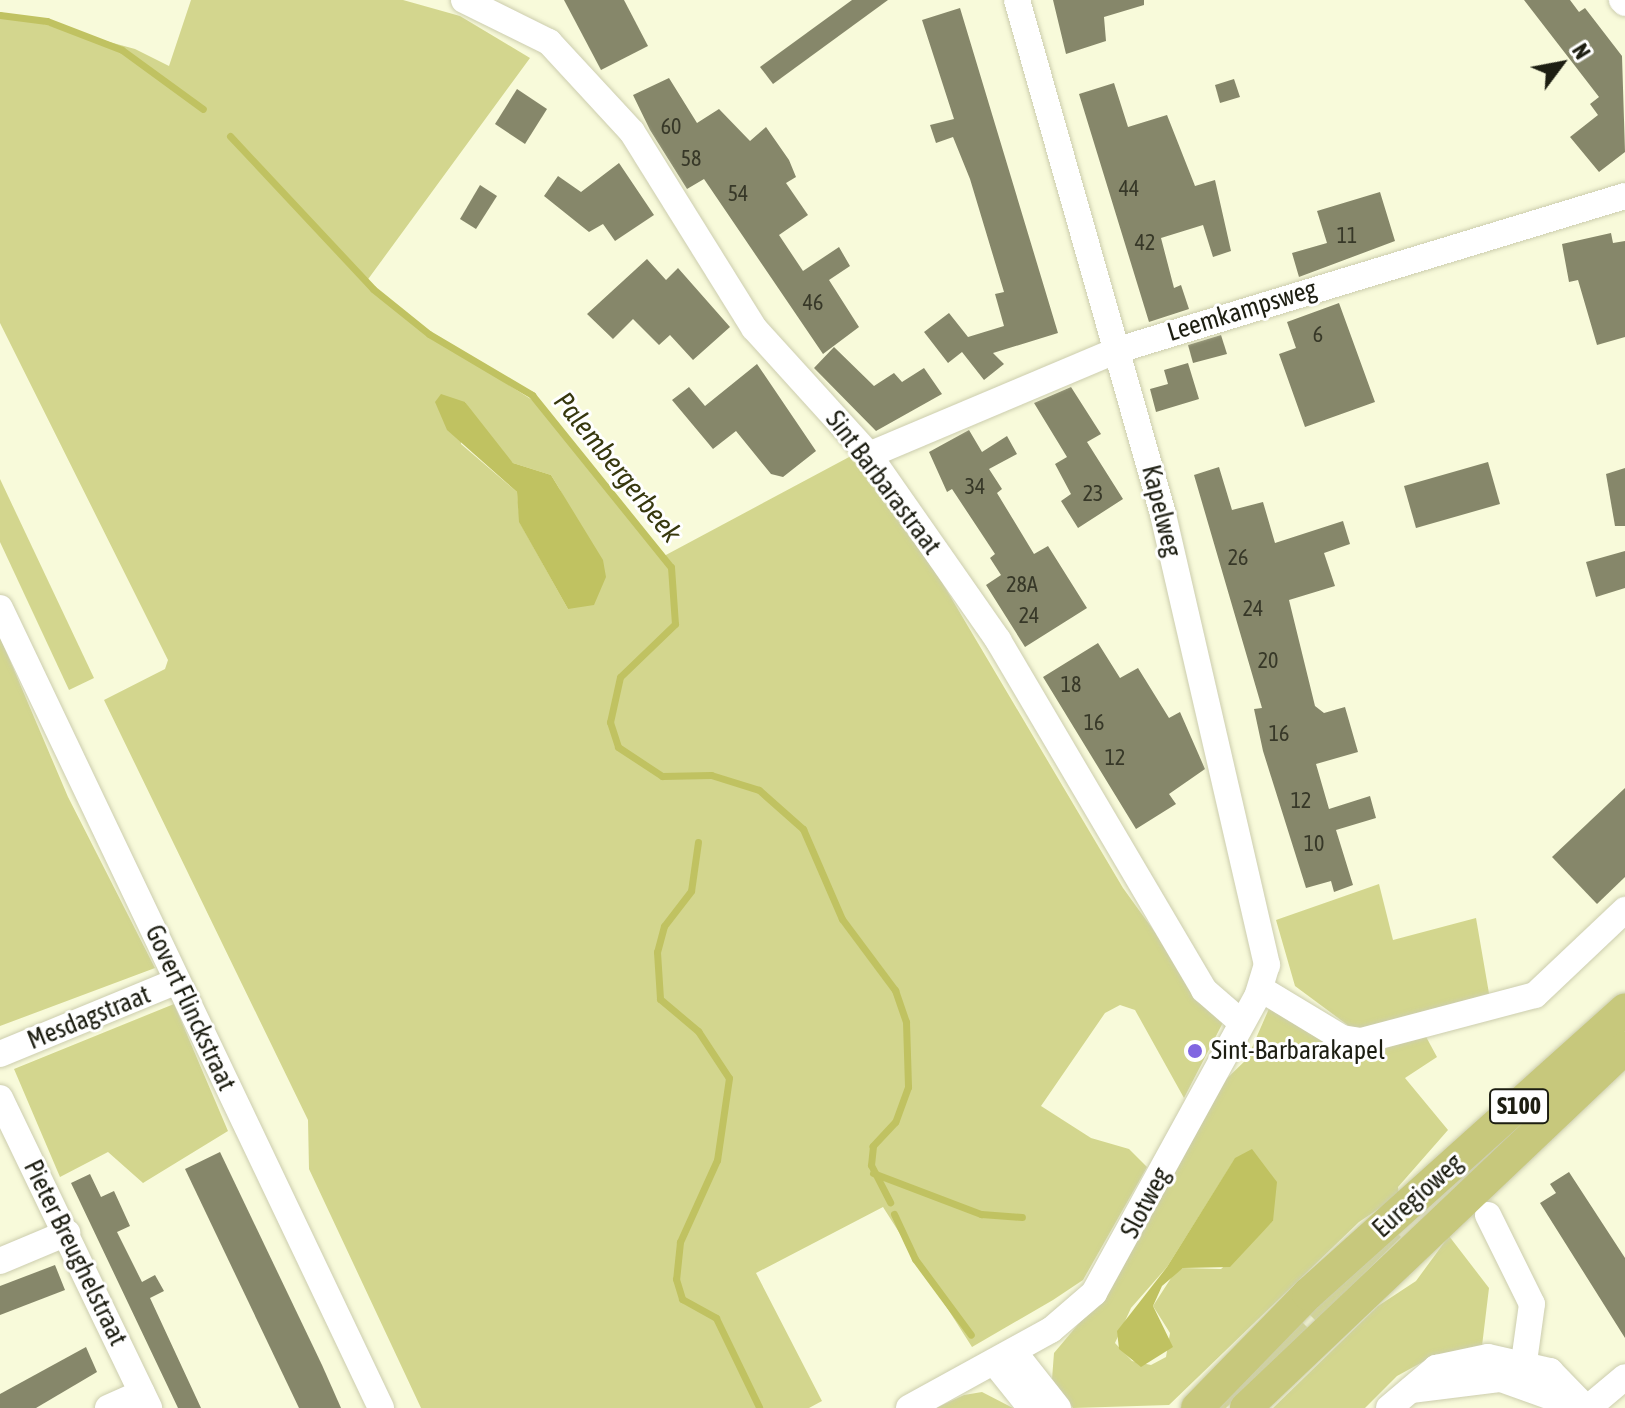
<!DOCTYPE html>
<html>
<head>
<meta charset="utf-8">
<style>
  body { margin:0 }
  #map { position:relative; width:1625px; height:1408px; overflow:hidden; background:#f8fada; font-family:"Asap Condensed",sans-serif }
  div>[style] { position:absolute }
  .green>* { inset:0; background:#d3d68e }
  .water>* { inset:0; background:#c0c261 }
  .stream>* { height:7px; margin:-3.5px; padding:0 3.5px; transform-origin:3.5px; border-radius:3.5px; background:#c0c261 }
  .building>* { inset:0; background:#86876a }
  .roads { filter:drop-shadow(0 0 2px #cccdae) drop-shadow(0 0 2px #cccdae) }
  .minor>* { height:26px; margin:-13px; padding:0 13px; transform-origin:13px; border-radius:13px; background:#fff }
  .major>* { height:32px; margin:-16px; padding:0 16px; transform-origin:16px; border-radius:16px; background:#c7c87c }
  .dots>* { width:22px; height:22px; translate:-50% -50%; box-sizing:border-box; border:4px solid #fff; border-radius:50% }
  span { translate:-50% -50%; white-space:nowrap; text-align:center; line-height:1.15; -webkit-text-stroke:6px #fff; paint-order:stroke }
  .number-label { font-size:22px; color:#373828 }
  .number-label span { -webkit-text-stroke-width:0 }
  .shield-label span { padding:2px 6px; background:#fff; border:2px solid; border-radius:6px; -webkit-text-stroke-width:0 }
  .shield-label { font-size:24px; color:#1d1e12; font-weight:700 }
  .street-label { font-size:26px; color:#1d1e12 }
  .poi-label { font-size:26px; color:#1d1e12 }
  .left { translate:0 -50%; text-align:left }
  .water-label { font-size:28px; color:#37380e; font-style:italic }
  .north { position:absolute; left:1521px; top:24px; width:80px; height:80px; -webkit-text-stroke:6px #fff; paint-order:stroke; rotate:58deg; font-size:22px; font-weight:700; line-height:32px; text-align:center; color:#1d1e12 }
  .north::after { content:''; display:block; margin:auto; width:28px; height:36px; background:#1d1e12; clip-path:polygon(50% 0,100% 100%,50% 72%,0 100%) }
</style>
</head>
<body>
<div id="map">
  <div class="green">
    <i style="clip-path:polygon(evenodd,191px 0,403px 0,460px 16px,530px 58px,366px 282px,435px 338px,537px 403px,664px 556px,851px 456px,940px 579px,1123px 888px,1162px 942px,1232px 1005px,1184px 1098px,1135px 1010px,1120px 1005px,1105px 1013px,1041px 1106px,1091px 1138px,1129px 1149px,1147px 1167px,1083px 1280px,1053px 1300px,972px 1347px,883px 1207px,756px 1273px,822px 1401px,809px 1408px,421px 1408px,309px 1169px,308px 1120px,104px 700px,165px 669px,168px 660px,0 323px,0 12px,135px 49px,169px 66px,191px 0,465px 402px,489px 441px,513px 463px,551px 475px,559px 488px,572px 514px,568px 609px,520px 523px,517px 492px,461px 444px,465px 402px)"></i>
    <i style="clip-path:polygon(0 479px,94px 678px,69px 690px,0 542px)"></i>
    <i style="clip-path:polygon(0 637px,68px 797px,155px 968px,0 1026px)"></i>
    <i style="clip-path:polygon(1379px 884px,1393px 940px,1476px 918px,1491px 1005px,1357px 1032px,1295px 986px,1276px 920px)"></i>
    <i style="clip-path:polygon(174px 1004px,228px 1131px,143px 1183px,108px 1152px,60px 1177px,14px 1069px)"></i>
    <i style="clip-path:polygon(evenodd,1271px 1004px,1351px 1051px,1424px 1033px,1437px 1057px,1405px 1078px,1448px 1130px,1398px 1187px,1399px 1195px,1359px 1222px,1169px 1405px,1073px 1408px,1052px 1379px,1054px 1353px,1091px 1309px,1219px 1086px,1247px 1059px,1271px 1004px,1233px 1162px,1273px 1221px,1221px 1269px,1183px 1268px,1173px 1275px,1153px 1306px,1170px 1333px,1166px 1357px,1151px 1365px,1132px 1361px,1115px 1343px,1131px 1308px,1167px 1267px,1233px 1162px)"></i>
    <i style="clip-path:polygon(1396px 1232px,1401px 1237px,1316px 1321px,1309px 1314px)"></i>
    <i style="clip-path:polygon(1449px 1236px,1489px 1288px,1482px 1346px,1428px 1359px,1397px 1376px,1365px 1408px,1273px 1408px,1378px 1306px,1416px 1281px)"></i>
    <i style="clip-path:polygon(1301px 1321px,1308px 1328px,1226px 1408px,1211px 1408px)"></i>
    <i style="clip-path:polygon(982px 1392px,1013px 1408px,936px 1408px,964px 1395px)"></i>
  </div>
  <div class="water">
    <i style="clip-path:polygon(441px 394px,465px 402px,513px 463px,551px 475px,603px 560px,606px 577px,594px 605px,568px 609px,519px 522px,517px 492px,447px 430px,435px 402px)"></i>
    <i style="clip-path:polygon(1252px 1149px,1277px 1182px,1273px 1221px,1230px 1267px,1183px 1268px,1162px 1286px,1153px 1306px,1173px 1347px,1141px 1367px,1119px 1349px,1117px 1331px,1167px 1267px,1235px 1158px)"></i>
  </div>
  <div class="stream">
    <i style="left:0;top:15px;width:47px;rotate:7.3deg"></i>
    <i style="left:47px;top:21px;width:80px;rotate:21.1deg"></i>
    <i style="left:122px;top:50px;width:100px;rotate:36.1deg"></i>
    <i style="left:230px;top:136px;width:209px;rotate:46.9deg"></i>
    <i style="left:373px;top:289px;width:72px;rotate:38.8deg"></i>
    <i style="left:429px;top:334px;width:120px;rotate:30.6deg"></i>
    <i style="left:532px;top:395px;width:221px;rotate:51.1deg"></i>
    <i style="left:671px;top:567px;width:57px;rotate:86deg"></i>
    <i style="left:675px;top:624px;width:76px;rotate:136.1deg"></i>
    <i style="left:620px;top:677px;width:46px;rotate:102.5deg"></i>
    <i style="left:610px;top:722px;width:26px;rotate:72deg"></i>
    <i style="left:618px;top:747px;width:53px;rotate:33.4deg"></i>
    <i style="left:662px;top:776px;width:49px;rotate:-1.2deg"></i>
    <i style="left:711px;top:775px;width:50px;rotate:17.4deg"></i>
    <i style="left:759px;top:790px;width:59px;rotate:41.6deg"></i>
    <i style="left:803px;top:829px;width:98px;rotate:66.6deg"></i>
    <i style="left:842px;top:919px;width:89px;rotate:53.3deg"></i>
    <i style="left:895px;top:990px;width:34px;rotate:71deg"></i>
    <i style="left:906px;top:1022px;width:65px;rotate:88.2deg"></i>
    <i style="left:908px;top:1087px;width:37px;rotate:110deg"></i>
    <i style="left:895px;top:1122px;width:33px;rotate:133deg"></i>
    <i style="left:873px;top:1146px;width:19px;rotate:96deg"></i>
    <i style="left:871px;top:1165px;width:42px;rotate:62.8deg"></i>
    <i style="left:698px;top:842px;width:49px;rotate:98.1deg"></i>
    <i style="left:691px;top:891px;width:44px;rotate:127.6deg"></i>
    <i style="left:664px;top:926px;width:27px;rotate:105deg"></i>
    <i style="left:657px;top:952px;width:47px;rotate:86.3deg"></i>
    <i style="left:660px;top:999px;width:50px;rotate:40.1deg"></i>
    <i style="left:698px;top:1031px;width:56px;rotate:56.6deg"></i>
    <i style="left:729px;top:1078px;width:83px;rotate:98.3deg"></i>
    <i style="left:717px;top:1160px;width:90px;rotate:114.3deg"></i>
    <i style="left:680px;top:1242px;width:37px;rotate:96deg"></i>
    <i style="left:676px;top:1279px;width:21px;rotate:73deg"></i>
    <i style="left:682px;top:1299px;width:39px;rotate:29deg"></i>
    <i style="left:716px;top:1318px;width:99px;rotate:64.2deg"></i>
    <i style="left:873px;top:1173px;width:116px;rotate:20.8deg"></i>
    <i style="left:981px;top:1214px;width:41px;rotate:4.2deg"></i>
    <i style="left:894px;top:1214px;width:50px;rotate:65deg"></i>
    <i style="left:915px;top:1259px;width:94px;rotate:53.6deg"></i>
  </div>
  <div class="building">
    <i style="clip-path:polygon(564px 0,624px 0,648px 46px,601px 70px)"></i>
    <i style="clip-path:polygon(852px 0,888px 0,773px 84px,760px 67px)"></i>
    <i style="clip-path:polygon(1053px 0,1144px 0,1144px 5px,1104px 17px,1106px 41px,1066px 54px)"></i>
    <i style="clip-path:polygon(1524px 0,1570px 0,1579px 12px,1585px 8px,1622px 56px,1625px 152px,1599px 172px,1570px 137px,1598px 115px,1590px 104px,1599px 97px)"></i>
    <i style="clip-path:polygon(960px 8px,1058px 333px,993px 353px,1004px 364px,984px 380px,962px 352px,948px 363px,924px 332px,949px 313px,968px 337px,1004px 326px,995px 294px,1004px 292px,970px 179px,953px 137px,936px 143px,930px 125px,954px 119px,922px 20px)"></i>
    <i style="clip-path:polygon(669px 78px,697px 123px,719px 109px,750px 141px,766px 127px,789px 160px,796px 177px,786px 183px,808px 215px,779px 235px,803px 271px,839px 247px,850px 266px,829px 280px,859px 327px,823px 354px,704px 179px,687px 189px,650px 130px,633px 95px)"></i>
    <i style="clip-path:polygon(1234px 79px,1240px 97px,1220px 103px,1215px 85px)"></i>
    <i style="clip-path:polygon(1114px 83px,1128px 127px,1167px 115px,1195px 186px,1215px 180px,1231px 251px,1213px 257px,1203px 225px,1161px 238px,1174px 288px,1181px 285px,1189px 309px,1149px 322px,1079px 94px)"></i>
    <i style="clip-path:polygon(517px 89px,547px 109px,525px 144px,495px 124px)"></i>
    <i style="clip-path:polygon(619px 163px,654px 215px,615px 241px,603px 224px,589px 232px,544px 196px,558px 176px,581px 192px)"></i>
    <i style="clip-path:polygon(480px 185px,497px 196px,476px 229px,460px 219px)"></i>
    <i style="clip-path:polygon(1380px 192px,1395px 241px,1299px 277px,1292px 253px,1327px 243px,1317px 211px)"></i>
    <i style="clip-path:polygon(1611px 233px,1613px 243px,1625px 241px,1625px 337px,1597px 345px,1578px 280px,1569px 282px,1562px 244px)"></i>
    <i style="clip-path:polygon(647px 259px,666px 280px,678px 268px,730px 327px,693px 360px,670px 335px,659px 345px,633px 319px,613px 339px,587px 314px)"></i>
    <i style="clip-path:polygon(1339px 303px,1375px 402px,1305px 427px,1279px 354px,1296px 348px,1287px 322px)"></i>
    <i style="clip-path:polygon(1221px 335px,1227px 354px,1193px 363px,1188px 345px)"></i>
    <i style="clip-path:polygon(834px 347px,874px 386px,894px 373px,902px 382px,924px 368px,942px 394px,876px 431px,814px 368px)"></i>
    <i style="clip-path:polygon(1188px 363px,1199px 399px,1156px 412px,1150px 389px,1168px 384px,1164px 370px)"></i>
    <i style="clip-path:polygon(757px 364px,816px 451px,783px 477px,771px 474px,736px 431px,713px 449px,672px 400px,689px 387px,705px 406px)"></i>
    <i style="clip-path:polygon(1071px 387px,1101px 434px,1087px 442px,1123px 499px,1078px 528px,1061px 501px,1071px 494px,1055px 464px,1067px 457px,1034px 403px)"></i>
    <i style="clip-path:polygon(969px 430px,982px 452px,1007px 436px,1017px 454px,989px 469px,1002px 489px,997px 493px,1034px 554px,1048px 546px,1087px 608px,1025px 647px,986px 585px,1001px 575px,990px 558px,995px 554px,952px 489px,947px 492px,929px 452px)"></i>
    <i style="clip-path:polygon(1488px 462px,1500px 504px,1416px 528px,1404px 486px)"></i>
    <i style="clip-path:polygon(1219px 467px,1232px 510px,1263px 502px,1275px 543px,1343px 521px,1350px 544px,1324px 553px,1335px 586px,1289px 600px,1315px 706px,1324px 713px,1345px 707px,1358px 752px,1316px 764px,1329px 809px,1370px 796px,1376px 818px,1336px 830px,1353px 885px,1334px 892px,1331px 881px,1306px 888px,1263px 751px,1254px 709px,1262px 708px,1194px 475px)"></i>
    <i style="clip-path:polygon(1625px 468px,1625px 526px,1615px 526px,1606px 474px)"></i>
    <i style="clip-path:polygon(1625px 551px,1625px 588px,1596px 597px,1586px 562px)"></i>
    <i style="clip-path:polygon(1098px 643px,1120px 678px,1138px 668px,1169px 718px,1180px 712px,1205px 769px,1169px 794px,1176px 804px,1136px 829px,1043px 677px)"></i>
    <i style="clip-path:polygon(1625px 788px,1625px 877px,1597px 904px,1552px 857px)"></i>
    <i style="clip-path:polygon(220px 1152px,322px 1365px,341px 1408px,299px 1408px,185px 1169px)"></i>
    <i style="clip-path:polygon(1569px 1172px,1625px 1258px,1625px 1338px,1540px 1203px,1556px 1193px,1550px 1184px)"></i>
    <i style="clip-path:polygon(90px 1174px,101px 1197px,114px 1191px,130px 1226px,117px 1232px,142px 1282px,155px 1275px,164px 1291px,150px 1298px,201px 1408px,178px 1408px,71px 1183px)"></i>
    <i style="clip-path:polygon(55px 1265px,65px 1290px,0 1315px,0 1286px)"></i>
    <i style="clip-path:polygon(86px 1347px,97px 1372px,36px 1408px,0 1408px,0 1394px)"></i>
  </div>
  <div class="roads">
    <div class="minor">
      <i style="left:464px;top:0;width:95px;rotate:26.3deg"></i>
      <i style="left:549px;top:42px;width:122px;rotate:47.3deg"></i>
      <i style="left:632px;top:132px;width:231px;rotate:58.1deg"></i>
      <i style="left:754px;top:328px;width:171px;rotate:47.8deg"></i>
      <i style="left:869px;top:455px;width:226px;rotate:55.1deg"></i>
      <i style="left:998px;top:640px;width:406px;rotate:59.5deg"></i>
      <i style="left:1204px;top:990px;width:50px;rotate:41deg"></i>
      <i style="left:1622px;top:0;width:4px;rotate:45deg"></i>
      <i style="left:869px;top:455px;width:270px;rotate:-22.9deg"></i>
      <i style="left:1118px;top:350px;width:530px;rotate:-16.9deg"></i>
      <i style="left:0;top:608px;width:886px;rotate:64.53deg"></i>
      <i style="left:1261px;top:989px;width:95px;rotate:31.2deg"></i>
      <i style="left:1342px;top:1038px;width:19px;rotate:9deg"></i>
      <i style="left:1361px;top:1041px;width:180px;rotate:-14.8deg"></i>
      <i style="left:1535px;top:995px;width:124px;rotate:-43.4deg"></i>
      <i style="left:0;top:1054px;width:191px;rotate:-22.4deg"></i>
      <i style="left:0;top:1098px;width:344px;rotate:64.3deg"></i>
      <i style="left:1488px;top:1215px;width:99px;rotate:63.7deg"></i>
      <i style="left:1532px;top:1304px;width:80px;rotate:97.9deg"></i>
      <i style="left:0;top:1261px;width:73px;rotate:-22.7deg"></i>
      <i style="left:1014px;top:1352px;width:71px;rotate:51.8deg"></i>
      <i style="left:994px;top:1362px;width:59px;rotate:51.2deg"></i>
      <i style="left:1411px;top:1390px;width:91px;rotate:-7deg"></i>
      <i style="left:1501px;top:1379px;width:86px;rotate:19.7deg"></i>
      <i style="left:108px;top:1408px;width:37px;rotate:-24deg"></i>
      <i style="left:909px;top:1408px;width:162px;rotate:-28.8deg"></i>
      <i style="left:1051px;top:1330px;width:57px;rotate:-40.7deg"></i>
      <i style="left:1094px;top:1293px;width:338px;rotate:-61.2deg"></i>
      <i style="left:1257px;top:997px;width:34px;rotate:-73deg"></i>
      <i style="left:1267px;top:965px;width:463px;rotate:-103deg"></i>
      <i style="left:1163px;top:514px;width:534px;rotate:-105.86deg"></i>
      <i style="left:1389px;top:1408px;width:62px;rotate:-40.4deg"></i>
      <i style="left:1436px;top:1368px;width:53px;rotate:-11.9deg"></i>
      <i style="left:1488px;top:1357px;width:64px;rotate:12.7deg"></i>
      <i style="left:1550px;top:1371px;width:52px;rotate:45.8deg"></i>
      <i style="left:1588px;top:1408px;width:48px;rotate:-40deg"></i>
    </div>
    <div class="major">
      <i style="left:1197px;top:1408px;width:159px;rotate:-45.8deg"></i>
      <i style="left:1308px;top:1294px;width:426px;rotate:-41.9deg"></i>
      <i style="left:1246px;top:1408px;width:523px;rotate:-43.53deg"></i>
    </div>
  </div>
  <div class="dots">
    <i style="left:1195px;top:1051px;background:#8166e1"></i>
  </div>
  <div class="number-label">
    <span style="left:671px;top:127px">60</span>
    <span style="left:691px;top:159px">58</span>
    <span style="left:1129px;top:189px">44</span>
    <span style="left:738px;top:194px">54</span>
    <span style="left:1347px;top:236px">11</span>
    <span style="left:1145px;top:243px">42</span>
    <span style="left:813px;top:303px">46</span>
    <span style="left:1318px;top:335px">6</span>
    <span style="left:975px;top:487px">34</span>
    <span style="left:1093px;top:494px">23</span>
    <span style="left:1238px;top:558px">26</span>
    <span style="left:1022px;top:585px">28A</span>
    <span style="left:1253px;top:609px">24</span>
    <span style="left:1029px;top:616px">24</span>
    <span style="left:1268px;top:661px">20</span>
    <span style="left:1071px;top:685px">18</span>
    <span style="left:1094px;top:723px">16</span>
    <span style="left:1279px;top:734px">16</span>
    <span style="left:1115px;top:758px">12</span>
    <span style="left:1301px;top:801px">12</span>
    <span style="left:1314px;top:844px">10</span>
  </div>
  <div class="shield-label">
    <span style="left:1519px;top:1106px">S100</span>
  </div>
  <div class="street-label">
    <span style="left:1242px;top:311px;rotate:-17deg">Leemkampsweg</span>
    <span style="left:883px;top:483px;rotate:53deg">Sint Barbarastraat</span>
    <span style="left:1161px;top:511px;rotate:76deg">Kapelweg</span>
    <span style="left:190px;top:1008px;rotate:65deg">Govert Flinckstraat</span>
    <span style="left:89px;top:1018px;rotate:-22deg">Mesdagstraat</span>
    <span style="left:1418px;top:1196px;rotate:-42deg">Euregioweg</span>
    <span style="left:1146px;top:1203px;rotate:-62deg">Slotweg</span>
    <span style="left:75px;top:1253px;rotate:64deg">Pieter Breughelstraat</span>
  </div>
  <div class="poi-label">
    <span class="left" style="left:1211px;top:1051px">Sint-Barbarakapel</span>
  </div>
  <div class="water-label">
    <span style="left:618px;top:467px;rotate:51deg">Palembergerbeek</span>
  </div>
  <div class="north">N</div>
</div>
</body>
</html>
